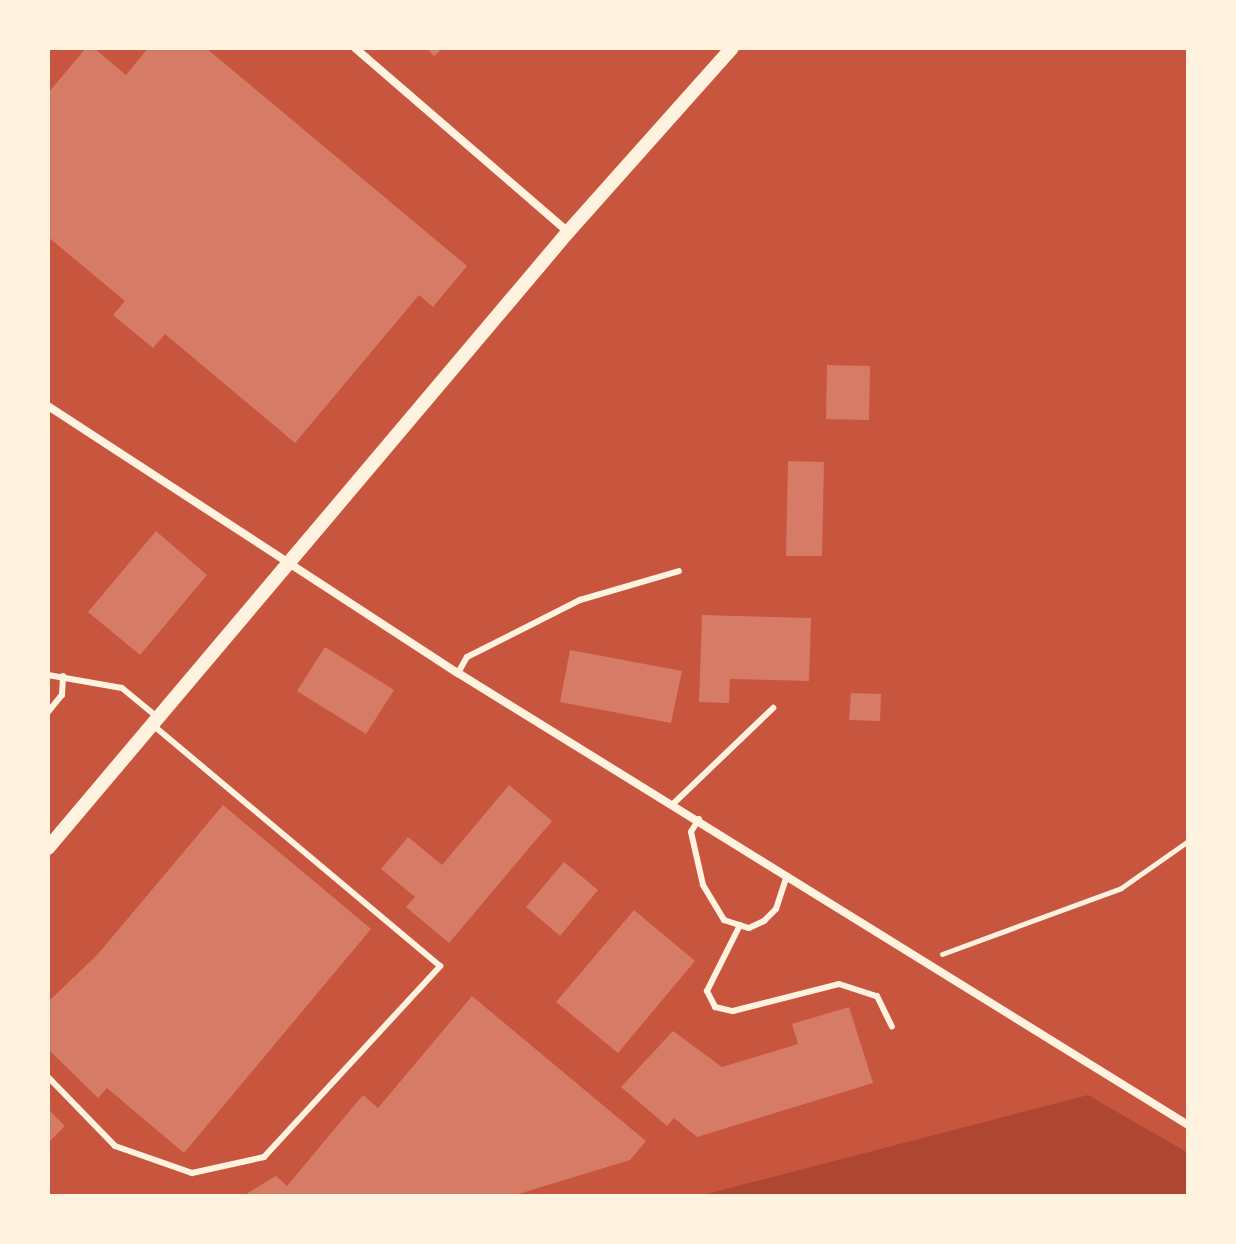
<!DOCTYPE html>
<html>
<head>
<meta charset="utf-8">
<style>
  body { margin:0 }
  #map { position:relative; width:1236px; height:1244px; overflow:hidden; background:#c8553d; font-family:"Noto Serif",serif }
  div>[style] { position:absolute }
  .green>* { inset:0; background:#ae4732 }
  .building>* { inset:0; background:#d67c66 }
  .path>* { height:5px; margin:-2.5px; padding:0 2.5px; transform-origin:2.5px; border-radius:2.5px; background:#fff3e0 }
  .service>* { height:6px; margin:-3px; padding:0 3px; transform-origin:3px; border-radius:3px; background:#fff3e0 }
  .minor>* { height:8px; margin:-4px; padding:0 4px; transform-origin:4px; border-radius:4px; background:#fff3e0 }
  .tertiary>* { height:14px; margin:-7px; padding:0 7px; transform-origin:7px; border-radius:7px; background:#fff3e0 }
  span { translate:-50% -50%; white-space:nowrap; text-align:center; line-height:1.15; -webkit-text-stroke:6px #fff3e0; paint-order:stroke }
  .frame { position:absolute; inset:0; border:50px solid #fff3e0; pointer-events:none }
</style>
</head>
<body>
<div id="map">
  <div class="green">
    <i style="clip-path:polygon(1088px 1095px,1188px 1153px,1188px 1196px,699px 1196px)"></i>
  </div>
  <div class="building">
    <i style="clip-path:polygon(86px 48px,94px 48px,126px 75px,148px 48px,206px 48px,467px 266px,433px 307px,419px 295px,295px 443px,165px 334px,153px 348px,113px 315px,125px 301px,48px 237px,48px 93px)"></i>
    <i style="clip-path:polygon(427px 48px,443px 48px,434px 56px)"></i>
    <i style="clip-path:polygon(827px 365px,870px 366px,869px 420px,826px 419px)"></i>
    <i style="clip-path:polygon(788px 461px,824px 462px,822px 556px,786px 556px)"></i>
    <i style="clip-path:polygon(156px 531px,207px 575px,140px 655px,88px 612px)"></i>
    <i style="clip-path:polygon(702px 615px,811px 618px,809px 681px,730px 679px,729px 703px,699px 702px)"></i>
    <i style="clip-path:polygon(325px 647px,394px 690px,366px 734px,297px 691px)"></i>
    <i style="clip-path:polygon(570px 650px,682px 671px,671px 723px,560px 702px)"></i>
    <i style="clip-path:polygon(851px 693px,881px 694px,880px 721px,849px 720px)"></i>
    <i style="clip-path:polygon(509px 785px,552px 821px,449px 943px,406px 907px,415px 897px,381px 869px,408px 837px,442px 865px)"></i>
    <i style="clip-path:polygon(223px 805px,371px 929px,184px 1153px,107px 1088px,98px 1098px,48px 1049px,48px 1002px,98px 954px)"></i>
    <i style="clip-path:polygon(564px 862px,598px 890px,560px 936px,526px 907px)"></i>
    <i style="clip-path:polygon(634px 910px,695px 961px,618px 1053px,556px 1002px)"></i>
    <i style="clip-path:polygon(472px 996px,646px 1141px,630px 1160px,512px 1196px,243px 1196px,276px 1176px,287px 1186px,363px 1095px,378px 1108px)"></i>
    <i style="clip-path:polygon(849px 1007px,873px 1083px,697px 1137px,674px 1118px,667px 1126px,621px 1087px,673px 1031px,722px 1067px,798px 1044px,792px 1024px)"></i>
    <i style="clip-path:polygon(48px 1109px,65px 1126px,48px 1143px)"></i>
  </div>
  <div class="path">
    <i style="left:942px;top:954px;width:191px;rotate:-20.2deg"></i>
    <i style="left:1121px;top:888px;width:82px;rotate:-35deg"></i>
  </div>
  <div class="service">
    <i style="left:458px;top:673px;width:18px;rotate:-61deg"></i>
    <i style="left:467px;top:657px;width:127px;rotate:-26.8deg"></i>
    <i style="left:580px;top:600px;width:103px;rotate:-16.3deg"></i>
    <i style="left:48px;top:675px;width:75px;rotate:10deg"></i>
    <i style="left:122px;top:688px;width:44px;rotate:39.5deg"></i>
    <i style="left:48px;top:712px;width:22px;rotate:-51deg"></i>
    <i style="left:62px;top:695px;width:19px;rotate:-87deg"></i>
    <i style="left:673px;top:804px;width:139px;rotate:-43.8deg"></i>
    <i style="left:699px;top:819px;width:15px;rotate:122deg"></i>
    <i style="left:691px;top:832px;width:54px;rotate:77.2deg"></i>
    <i style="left:703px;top:885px;width:41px;rotate:59deg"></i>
    <i style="left:724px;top:920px;width:26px;rotate:18deg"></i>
    <i style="left:749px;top:928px;width:17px;rotate:-25deg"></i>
    <i style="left:764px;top:921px;width:17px;rotate:-45deg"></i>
    <i style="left:776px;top:909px;width:35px;rotate:-72deg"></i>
    <i style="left:740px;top:925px;width:74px;rotate:116.6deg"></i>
    <i style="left:707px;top:991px;width:18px;rotate:63deg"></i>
    <i style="left:715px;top:1007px;width:18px;rotate:13deg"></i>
    <i style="left:733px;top:1011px;width:109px;rotate:-14.3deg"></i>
    <i style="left:839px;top:984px;width:40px;rotate:18deg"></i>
    <i style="left:877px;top:996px;width:34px;rotate:64deg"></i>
    <i style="left:48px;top:1077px;width:96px;rotate:45.8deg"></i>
    <i style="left:115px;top:1146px;width:82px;rotate:19.3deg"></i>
    <i style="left:192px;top:1173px;width:74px;rotate:-12.5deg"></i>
    <i style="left:264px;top:1157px;width:260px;rotate:-47.3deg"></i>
    <i style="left:440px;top:966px;width:373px;rotate:-140deg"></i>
  </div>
  <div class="minor">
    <i style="left:355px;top:48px;width:281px;rotate:40.8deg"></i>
    <i style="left:48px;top:406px;width:489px;rotate:33.1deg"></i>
    <i style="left:458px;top:673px;width:859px;rotate:31.76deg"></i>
  </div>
  <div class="tertiary">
    <i style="left:48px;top:848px;width:806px;rotate:-49.83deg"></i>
    <i style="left:568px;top:232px;width:246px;rotate:-48.3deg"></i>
  </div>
  <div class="frame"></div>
</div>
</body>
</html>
